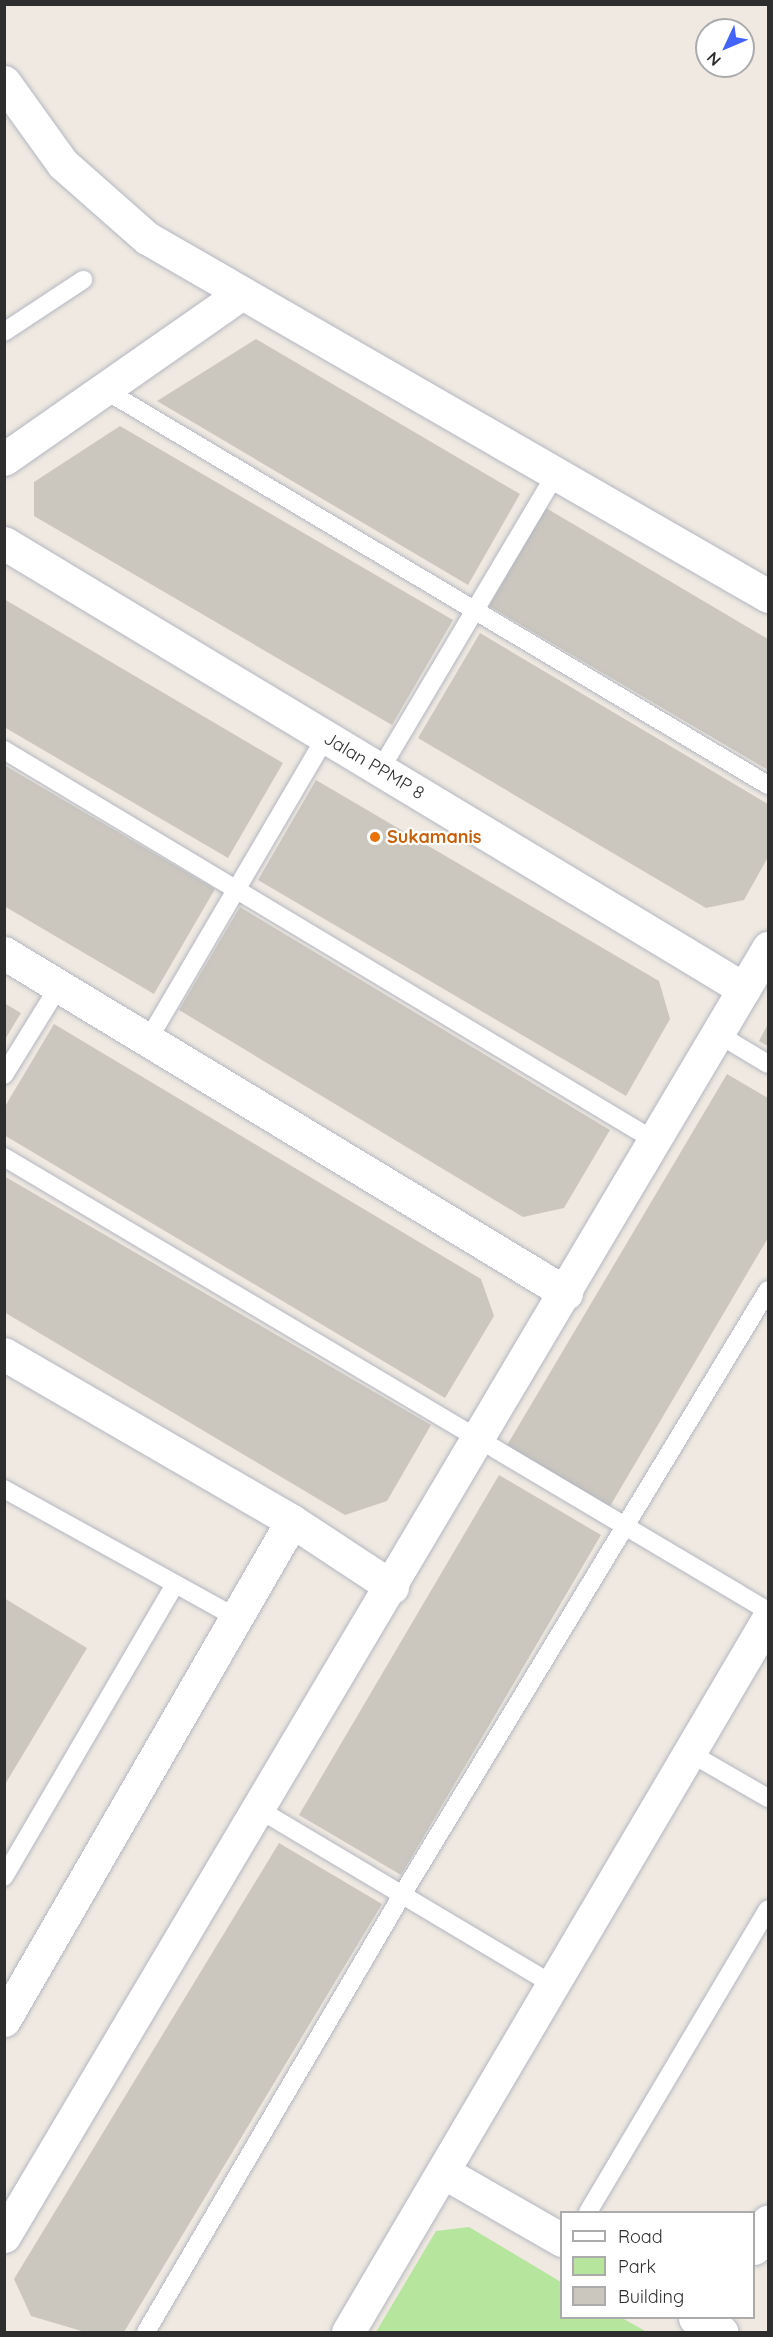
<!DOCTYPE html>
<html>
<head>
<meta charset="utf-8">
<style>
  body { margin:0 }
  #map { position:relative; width:773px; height:2337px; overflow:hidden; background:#efe9e1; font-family:Quicksand,sans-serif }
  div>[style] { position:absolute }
  .green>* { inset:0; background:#b6e59e }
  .building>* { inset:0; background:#cbc7bf }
  .roads { filter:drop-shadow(0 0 2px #b4b7c1) drop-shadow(0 0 2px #b4b7c1) }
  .lane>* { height:18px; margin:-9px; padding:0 9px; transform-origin:9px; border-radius:9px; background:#fff }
  .street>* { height:33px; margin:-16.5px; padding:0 16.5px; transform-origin:16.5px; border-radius:16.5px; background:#fff }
  .dots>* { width:16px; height:16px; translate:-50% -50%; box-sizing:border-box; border:3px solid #fff; border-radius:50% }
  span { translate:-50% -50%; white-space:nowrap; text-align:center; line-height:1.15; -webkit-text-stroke:4.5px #fff; paint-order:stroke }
  .street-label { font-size:18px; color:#2e2e2e }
  .food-label { font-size:18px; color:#c56008; font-weight:700 }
  .left { translate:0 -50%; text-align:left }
  .frame { position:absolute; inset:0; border:6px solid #2e2e2e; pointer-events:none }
  .legend { position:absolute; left:560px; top:2211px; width:195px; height:108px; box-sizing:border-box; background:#fff; border:2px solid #ababab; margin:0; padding:8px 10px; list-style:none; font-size:18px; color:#2e2e2e }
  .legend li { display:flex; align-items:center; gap:12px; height:30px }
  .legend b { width:30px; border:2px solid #ababab }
  .north { position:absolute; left:695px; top:18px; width:60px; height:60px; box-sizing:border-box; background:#fff; border:2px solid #ababab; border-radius:50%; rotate:226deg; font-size:16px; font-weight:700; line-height:24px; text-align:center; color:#2e2e2e }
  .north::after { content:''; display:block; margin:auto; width:21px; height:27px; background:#4264fb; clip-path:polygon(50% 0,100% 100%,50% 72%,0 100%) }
</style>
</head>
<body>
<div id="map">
  <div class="green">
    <i style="clip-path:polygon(469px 2227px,561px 2282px,562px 2318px,622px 2318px,647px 2332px,376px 2332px,436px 2231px)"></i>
  </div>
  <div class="building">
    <i style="clip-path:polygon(256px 339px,520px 494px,468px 585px,157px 401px)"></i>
    <i style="clip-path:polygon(120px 426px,453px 620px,392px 725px,34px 516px,34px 482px)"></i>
    <i style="clip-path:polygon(546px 508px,768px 639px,768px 770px,489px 606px)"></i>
    <i style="clip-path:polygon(4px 599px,283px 763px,228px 858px,4px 727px)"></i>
    <i style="clip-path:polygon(480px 633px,768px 804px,768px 857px,744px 900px,706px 908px,418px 738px)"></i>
    <i style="clip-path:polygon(4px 765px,215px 889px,154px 994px,4px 906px)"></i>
    <i style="clip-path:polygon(316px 780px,659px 981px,670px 1019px,626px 1096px,258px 880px)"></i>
    <i style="clip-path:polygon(240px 907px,610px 1130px,564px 1208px,523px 1217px,179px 1010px)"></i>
    <i style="clip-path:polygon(4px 1003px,21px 1013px,4px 1041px)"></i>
    <i style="clip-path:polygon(54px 1024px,481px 1279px,494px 1316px,445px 1398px,4px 1135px,4px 1108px)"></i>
    <i style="clip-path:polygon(768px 1024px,768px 1046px,759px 1041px)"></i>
    <i style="clip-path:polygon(727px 1074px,768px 1098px,768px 1238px,609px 1508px,506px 1447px)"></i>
    <i style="clip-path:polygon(4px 1176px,431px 1425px,387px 1501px,345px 1515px,4px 1312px)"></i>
    <i style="clip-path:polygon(499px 1475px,601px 1535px,401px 1875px,299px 1815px)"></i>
    <i style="clip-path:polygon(4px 1598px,87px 1648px,4px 1786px)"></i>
    <i style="clip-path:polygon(279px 1843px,382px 1904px,124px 2332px,85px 2332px,31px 2316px,14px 2279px)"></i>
  </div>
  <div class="roads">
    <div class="lane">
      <i style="left:4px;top:332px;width:95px;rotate:-33.4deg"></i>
      <i style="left:105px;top:390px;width:772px;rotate:30.79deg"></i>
      <i style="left:4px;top:750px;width:759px;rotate:30.99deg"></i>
      <i style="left:380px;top:770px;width:347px;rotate:-59.3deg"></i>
      <i style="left:718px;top:1034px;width:58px;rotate:31deg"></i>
      <i style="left:148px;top:1040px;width:352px;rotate:-59.6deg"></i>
      <i style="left:4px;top:1075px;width:105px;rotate:-58.3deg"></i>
      <i style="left:4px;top:1157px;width:889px;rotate:30.72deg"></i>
      <i style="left:4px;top:1489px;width:266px;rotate:29deg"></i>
      <i style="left:690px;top:1753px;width:90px;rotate:30deg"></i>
      <i style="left:260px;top:1810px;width:342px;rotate:30.8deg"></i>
      <i style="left:4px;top:1877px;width:339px;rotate:-59.7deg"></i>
      <i style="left:588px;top:2212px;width:352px;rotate:-59.3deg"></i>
      <i style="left:146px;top:2332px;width:506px;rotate:-59.64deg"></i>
      <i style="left:402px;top:1895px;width:707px;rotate:-58.83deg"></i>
    </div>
    <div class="street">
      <i style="left:4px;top:82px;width:101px;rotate:54.3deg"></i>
      <i style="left:63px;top:164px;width:112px;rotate:41.4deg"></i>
      <i style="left:147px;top:238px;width:717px;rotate:29.96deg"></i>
      <i style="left:4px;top:459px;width:290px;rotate:-34.9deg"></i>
      <i style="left:4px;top:543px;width:864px;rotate:31.08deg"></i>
      <i style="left:4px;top:953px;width:657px;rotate:31.17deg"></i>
      <i style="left:4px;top:1354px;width:333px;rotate:30.1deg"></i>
      <i style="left:292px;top:1521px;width:120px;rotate:33.4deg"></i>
      <i style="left:4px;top:2020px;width:576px;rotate:-60.01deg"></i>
      <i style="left:445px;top:2173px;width:135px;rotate:29.8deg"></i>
      <i style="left:4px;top:2236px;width:1498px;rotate:-59.32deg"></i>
      <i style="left:754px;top:2248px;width:30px;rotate:-62deg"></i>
      <i style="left:695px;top:2318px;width:30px;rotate:28deg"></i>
      <i style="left:348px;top:2332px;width:828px;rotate:-59.5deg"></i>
    </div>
  </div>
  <div class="dots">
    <i style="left:375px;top:837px;background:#e8710a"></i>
  </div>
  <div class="street-label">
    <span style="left:374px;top:766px;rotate:31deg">Jalan PPMP 8</span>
  </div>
  <div class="food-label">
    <span class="left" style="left:387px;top:837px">Sukamanis</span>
  </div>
  <div class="frame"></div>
  <ul class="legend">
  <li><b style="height:8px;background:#fff"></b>Road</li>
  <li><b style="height:16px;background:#b6e59e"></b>Park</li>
  <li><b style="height:16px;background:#cbc7bf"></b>Building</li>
  </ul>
  <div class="north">N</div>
</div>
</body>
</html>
